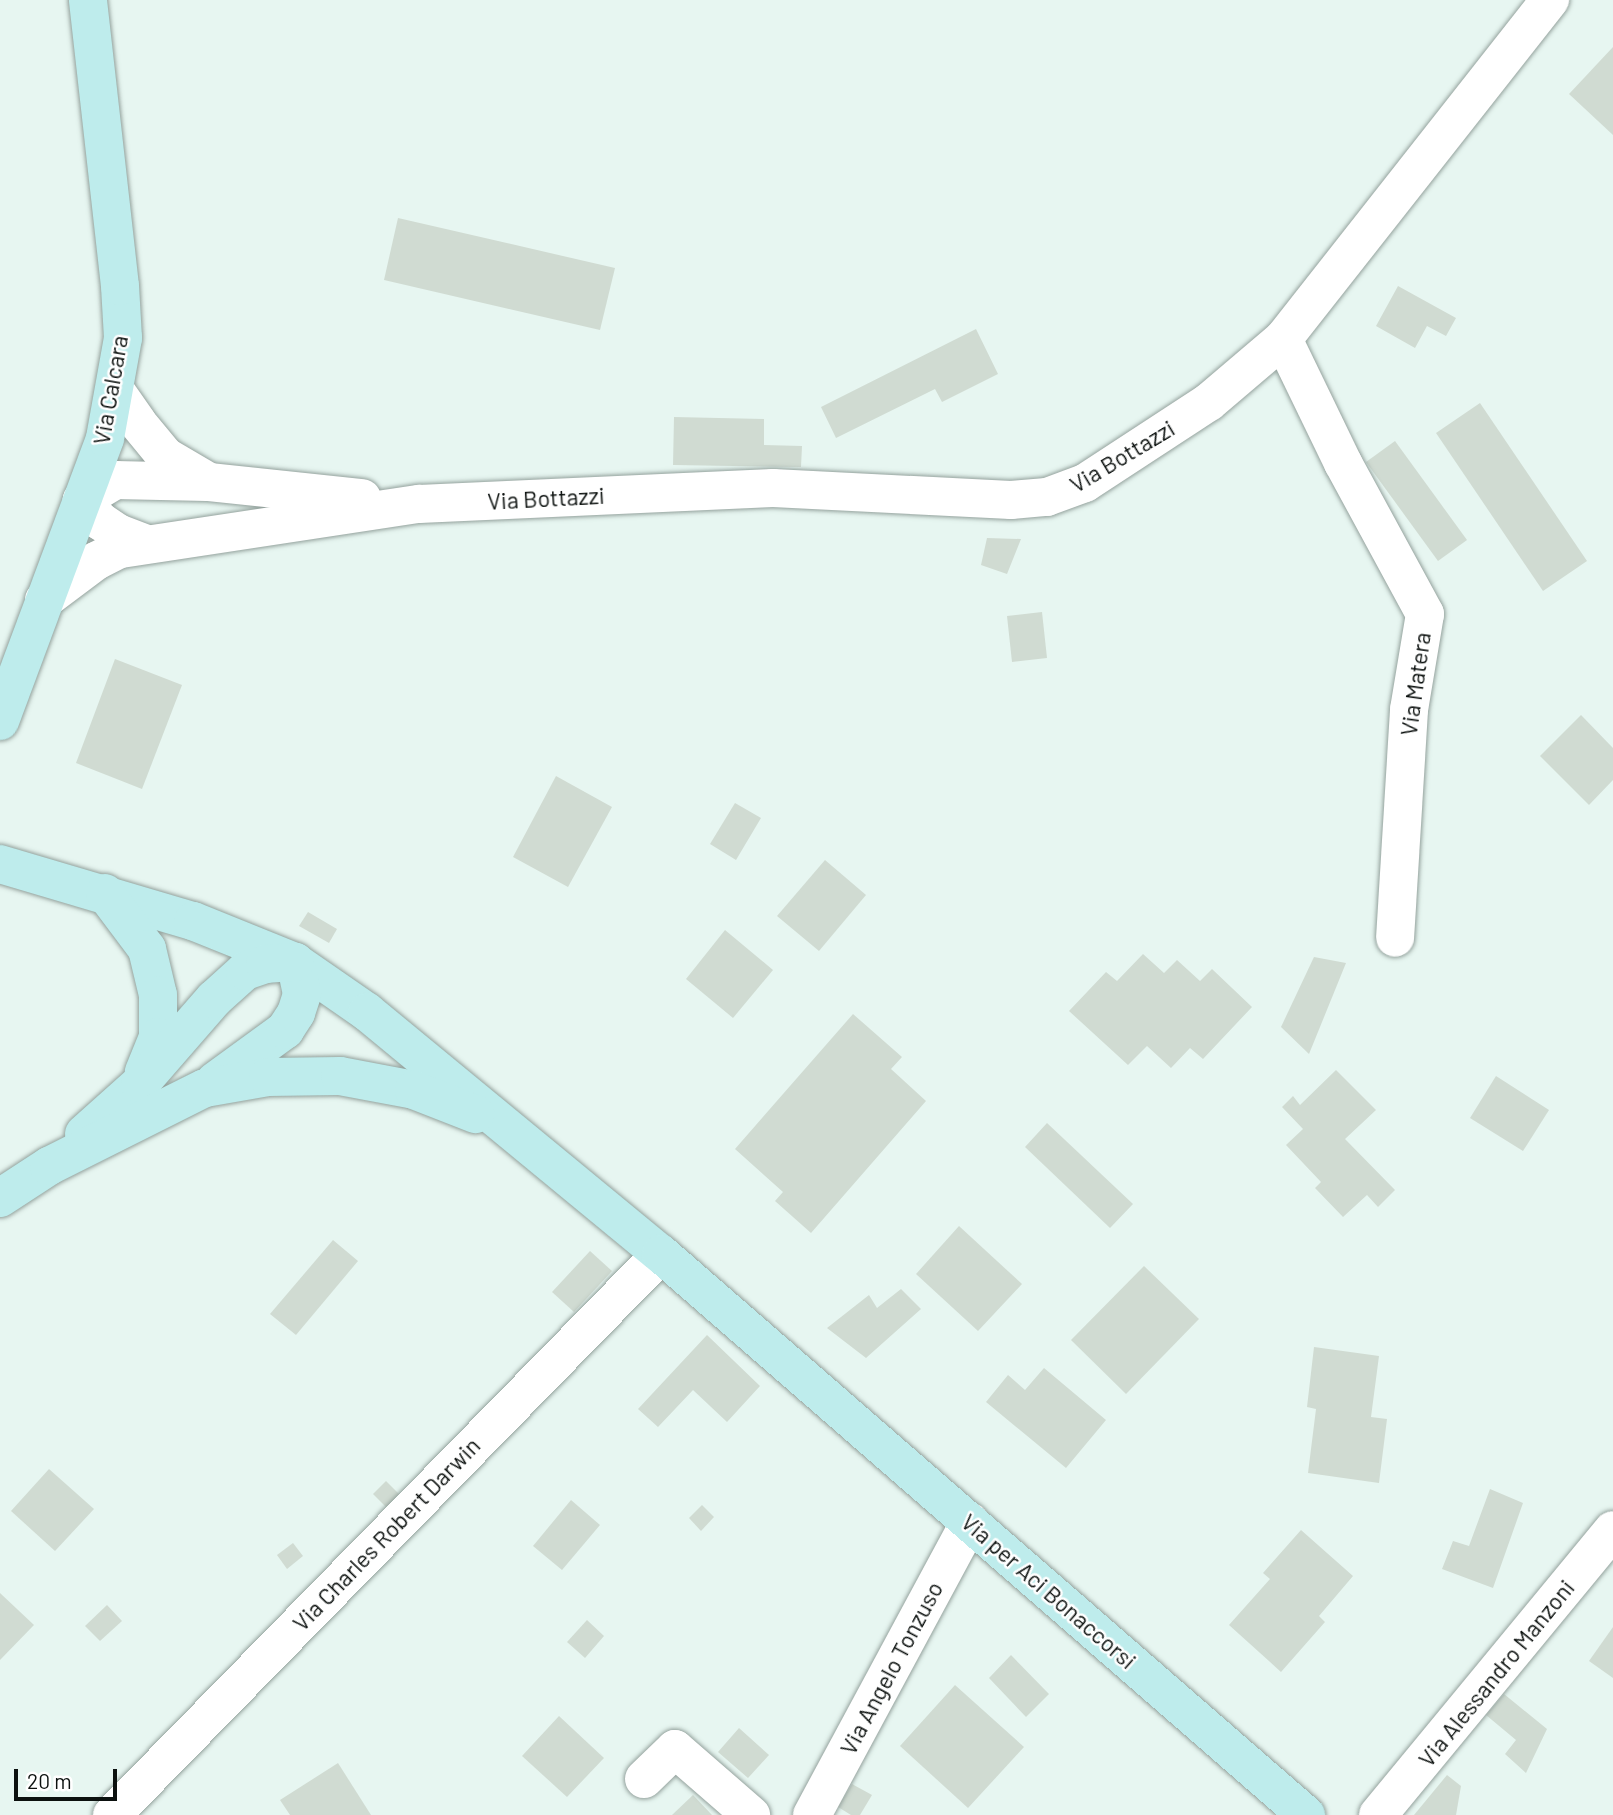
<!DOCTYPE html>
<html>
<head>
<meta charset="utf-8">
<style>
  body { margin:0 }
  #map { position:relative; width:1613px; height:1815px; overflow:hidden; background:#e7f6f1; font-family:Barlow,sans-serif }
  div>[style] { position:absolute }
  .building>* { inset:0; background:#d0dbd2 }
  .roads { filter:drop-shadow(0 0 2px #94a29d) drop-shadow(0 0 2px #94a29d) }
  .street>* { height:38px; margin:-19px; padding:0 19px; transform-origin:19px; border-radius:19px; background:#fff }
  .secondary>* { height:38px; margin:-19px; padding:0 19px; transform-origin:19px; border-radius:19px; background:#beecec }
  span { translate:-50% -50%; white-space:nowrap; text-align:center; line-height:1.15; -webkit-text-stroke:5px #fff; paint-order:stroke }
  .street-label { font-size:23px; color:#0c110f }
  .scale { position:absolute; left:14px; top:1769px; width:103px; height:32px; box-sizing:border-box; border:4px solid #0c110f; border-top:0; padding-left:9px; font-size:21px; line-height:24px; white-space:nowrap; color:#0c110f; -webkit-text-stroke:5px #fff; paint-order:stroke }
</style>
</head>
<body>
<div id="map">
  <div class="building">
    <i style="clip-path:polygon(1613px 47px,1613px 135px,1569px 94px)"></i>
    <i style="clip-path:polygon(398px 218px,615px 268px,600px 330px,384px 280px)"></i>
    <i style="clip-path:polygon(1398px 286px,1456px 318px,1446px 336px,1427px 326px,1415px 348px,1376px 326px)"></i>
    <i style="clip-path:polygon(976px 329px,998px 374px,942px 402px,935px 389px,836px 438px,821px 407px)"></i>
    <i style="clip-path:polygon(1480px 403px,1587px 561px,1543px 591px,1436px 433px)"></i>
    <i style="clip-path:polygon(674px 417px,764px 419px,764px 445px,802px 446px,801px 467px,673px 465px)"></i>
    <i style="clip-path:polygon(1395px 441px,1467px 540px,1438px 561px,1366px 462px)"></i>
    <i style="clip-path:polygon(987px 538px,1021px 539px,1007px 574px,981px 565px)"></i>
    <i style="clip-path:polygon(1042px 612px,1047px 658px,1012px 662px,1007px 616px)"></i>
    <i style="clip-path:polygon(115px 659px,182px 685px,142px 789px,76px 763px)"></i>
    <i style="clip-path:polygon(1581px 715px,1613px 748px,1613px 780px,1589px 805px,1540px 756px)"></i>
    <i style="clip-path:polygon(556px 776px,612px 807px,568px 887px,513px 857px)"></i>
    <i style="clip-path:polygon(735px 803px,761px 818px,736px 860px,710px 844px)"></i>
    <i style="clip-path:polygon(825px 860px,866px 895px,819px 951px,777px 916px)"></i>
    <i style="clip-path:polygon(308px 912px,337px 929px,329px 943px,299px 926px)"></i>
    <i style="clip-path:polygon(725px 930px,773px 970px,733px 1018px,686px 979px)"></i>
    <i style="clip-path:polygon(1143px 954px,1164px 973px,1177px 960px,1200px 981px,1212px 969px,1252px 1007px,1203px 1059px,1190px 1048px,1171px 1068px,1147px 1046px,1128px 1065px,1069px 1011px,1106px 972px,1117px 981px)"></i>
    <i style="clip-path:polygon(1314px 957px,1346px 963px,1309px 1054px,1281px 1027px)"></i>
    <i style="clip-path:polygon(853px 1014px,902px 1057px,891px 1069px,926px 1101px,811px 1233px,775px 1201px,783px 1192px,735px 1149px)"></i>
    <i style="clip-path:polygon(1336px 1070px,1376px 1110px,1345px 1139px,1395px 1190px,1378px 1207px,1367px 1195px,1343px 1217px,1315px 1188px,1321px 1182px,1286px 1145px,1303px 1129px,1282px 1107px,1293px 1096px,1300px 1105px)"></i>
    <i style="clip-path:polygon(1496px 1076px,1549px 1110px,1523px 1151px,1470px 1118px)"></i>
    <i style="clip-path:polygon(1047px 1123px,1133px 1204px,1110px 1228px,1025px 1147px)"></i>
    <i style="clip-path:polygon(959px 1226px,1022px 1284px,978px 1331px,916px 1274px)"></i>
    <i style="clip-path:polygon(333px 1240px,358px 1261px,296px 1335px,270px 1314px)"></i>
    <i style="clip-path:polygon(590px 1251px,612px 1271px,574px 1312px,552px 1292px)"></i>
    <i style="clip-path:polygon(1144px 1266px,1199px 1319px,1126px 1394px,1071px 1340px)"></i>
    <i style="clip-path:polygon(901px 1289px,921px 1309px,866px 1358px,827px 1328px,869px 1295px,877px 1308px)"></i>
    <i style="clip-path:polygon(707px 1335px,760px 1386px,727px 1422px,693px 1390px,658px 1427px,638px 1409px)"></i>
    <i style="clip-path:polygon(1314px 1347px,1379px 1356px,1371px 1417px,1387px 1419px,1379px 1483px,1308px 1473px,1316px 1409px,1307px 1407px)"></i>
    <i style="clip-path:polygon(1044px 1368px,1106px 1420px,1066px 1468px,986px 1402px,1008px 1375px,1025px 1390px)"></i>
    <i style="clip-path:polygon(49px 1469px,94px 1509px,55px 1551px,11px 1511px)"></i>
    <i style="clip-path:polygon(386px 1481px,399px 1494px,386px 1507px,373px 1494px)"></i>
    <i style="clip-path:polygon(1490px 1489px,1523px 1503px,1493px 1588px,1442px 1569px,1453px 1541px,1469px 1546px)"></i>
    <i style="clip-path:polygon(571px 1500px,600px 1525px,562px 1570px,533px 1546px)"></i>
    <i style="clip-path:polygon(702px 1505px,714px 1517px,701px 1531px,689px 1518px)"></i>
    <i style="clip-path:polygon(1301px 1530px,1353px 1576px,1319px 1616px,1325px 1622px,1281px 1672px,1229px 1625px,1270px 1579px,1263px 1573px)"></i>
    <i style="clip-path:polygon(293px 1543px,303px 1556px,287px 1569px,277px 1555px)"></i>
    <i style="clip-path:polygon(0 1593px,34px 1625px,0 1660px)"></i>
    <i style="clip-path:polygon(107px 1605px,122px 1621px,100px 1641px,85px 1626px)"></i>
    <i style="clip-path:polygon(587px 1620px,604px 1636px,585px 1658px,567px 1642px)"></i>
    <i style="clip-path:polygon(1613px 1627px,1613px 1678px,1589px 1661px)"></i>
    <i style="clip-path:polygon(1011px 1655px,1049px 1694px,1026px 1717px,989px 1678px)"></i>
    <i style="clip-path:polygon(955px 1685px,1024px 1747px,968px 1808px,900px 1746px)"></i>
    <i style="clip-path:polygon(1504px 1694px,1547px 1729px,1526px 1773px,1505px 1754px,1516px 1740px,1486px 1715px)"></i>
    <i style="clip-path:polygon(559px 1716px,604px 1758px,567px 1797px,522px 1756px)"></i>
    <i style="clip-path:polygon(739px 1728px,769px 1755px,748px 1778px,718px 1752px)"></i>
    <i style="clip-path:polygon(338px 1763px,371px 1815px,290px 1815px,280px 1800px)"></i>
    <i style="clip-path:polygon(1447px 1775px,1461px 1786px,1456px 1815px,1414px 1815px)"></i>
    <i style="clip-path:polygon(852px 1784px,872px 1795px,860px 1815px,851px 1815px,838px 1807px)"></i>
    <i style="clip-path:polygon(693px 1795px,712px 1815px,672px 1815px)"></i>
  </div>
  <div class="roads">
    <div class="street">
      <i style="left:1283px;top:339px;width:138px;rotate:64.2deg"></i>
      <i style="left:1343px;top:463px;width:172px;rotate:61.5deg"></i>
      <i style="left:1425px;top:614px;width:97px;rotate:99.5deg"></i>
      <i style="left:1409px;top:710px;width:228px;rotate:93.5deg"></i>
      <i style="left:115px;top:390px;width:39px;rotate:55deg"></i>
      <i style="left:137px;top:422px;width:44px;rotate:50.5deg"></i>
      <i style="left:165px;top:456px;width:51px;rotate:30.6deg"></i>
      <i style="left:209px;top:482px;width:154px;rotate:6deg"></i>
      <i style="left:144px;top:543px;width:28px;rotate:-159deg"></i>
      <i style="left:118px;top:533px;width:22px;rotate:-146deg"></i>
      <i style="left:100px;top:521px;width:28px;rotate:-131deg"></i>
      <i style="left:82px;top:500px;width:39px;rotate:-31deg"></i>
      <i style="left:115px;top:480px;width:92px;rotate:1.2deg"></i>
      <i style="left:44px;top:600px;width:65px;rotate:-36.9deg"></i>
      <i style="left:96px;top:561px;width:27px;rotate:-27deg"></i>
      <i style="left:120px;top:549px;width:302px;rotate:-8.6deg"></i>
      <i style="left:419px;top:504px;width:354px;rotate:-2.6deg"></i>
      <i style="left:773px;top:488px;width:238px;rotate:2.9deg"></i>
      <i style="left:1011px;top:500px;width:36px;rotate:-5deg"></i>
      <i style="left:1047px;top:497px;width:40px;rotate:-20.2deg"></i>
      <i style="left:1085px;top:483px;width:148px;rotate:-33.2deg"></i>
      <i style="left:1209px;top:402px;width:97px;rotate:-40.4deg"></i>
      <i style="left:1283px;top:339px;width:432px;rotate:-51.8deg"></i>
      <i style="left:644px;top:1779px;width:43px;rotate:-44.1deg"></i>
      <i style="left:675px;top:1749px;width:101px;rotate:41deg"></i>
      <i style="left:112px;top:1815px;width:785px;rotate:-45.62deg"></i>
      <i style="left:812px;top:1815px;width:333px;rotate:-61.7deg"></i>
      <i style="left:1378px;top:1815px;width:369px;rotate:-50.5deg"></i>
    </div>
    <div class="secondary">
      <i style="left:0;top:721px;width:302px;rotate:-69.6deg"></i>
      <i style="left:105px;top:438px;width:102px;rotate:-79.8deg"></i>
      <i style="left:123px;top:338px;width:52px;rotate:-93.3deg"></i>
      <i style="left:120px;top:286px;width:288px;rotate:-96.4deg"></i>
      <i style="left:0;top:864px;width:201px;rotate:16.5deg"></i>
      <i style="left:193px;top:921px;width:110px;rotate:21.9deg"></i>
      <i style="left:295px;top:962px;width:88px;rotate:34.8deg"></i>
      <i style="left:367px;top:1012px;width:381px;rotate:39.5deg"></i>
      <i style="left:661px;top:1254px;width:855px;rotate:41.02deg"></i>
      <i style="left:105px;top:893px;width:70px;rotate:53.1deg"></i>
      <i style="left:147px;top:949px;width:47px;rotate:76.6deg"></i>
      <i style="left:158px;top:995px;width:42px;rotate:90deg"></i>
      <i style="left:158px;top:1037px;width:38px;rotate:112deg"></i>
      <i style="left:215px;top:1081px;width:87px;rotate:-36.1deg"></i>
      <i style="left:285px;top:1030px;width:20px;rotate:-57deg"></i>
      <i style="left:296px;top:1013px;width:20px;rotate:-72deg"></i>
      <i style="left:302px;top:994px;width:33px;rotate:-102deg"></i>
      <i style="left:84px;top:1134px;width:75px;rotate:-41.8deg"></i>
      <i style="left:140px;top:1084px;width:113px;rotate:-49deg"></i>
      <i style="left:214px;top:999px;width:42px;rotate:-42.1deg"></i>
      <i style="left:245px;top:971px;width:21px;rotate:-19deg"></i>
      <i style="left:265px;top:964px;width:30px;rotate:-4deg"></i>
      <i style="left:0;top:1198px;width:59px;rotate:-33.1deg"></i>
      <i style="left:49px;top:1166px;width:174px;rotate:-26.6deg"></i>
      <i style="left:205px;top:1088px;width:64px;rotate:-9.9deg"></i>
      <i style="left:268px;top:1077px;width:72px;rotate:-0.8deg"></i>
      <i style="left:340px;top:1076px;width:75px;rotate:10.7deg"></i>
      <i style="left:414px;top:1090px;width:66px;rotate:21.5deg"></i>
    </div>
  </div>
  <div class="street-label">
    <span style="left:110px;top:390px;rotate:-80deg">Via Calcara</span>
    <span style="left:1122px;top:456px;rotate:-31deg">Via Bottazzi</span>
    <span style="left:546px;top:498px;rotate:-3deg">Via Bottazzi</span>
    <span style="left:1415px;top:684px;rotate:-82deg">Via Matera</span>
    <span style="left:386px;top:1534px;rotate:-46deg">Via Charles Robert Darwin</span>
    <span style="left:1049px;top:1591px;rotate:41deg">Via per Aci Bonaccorsi</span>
    <span style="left:891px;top:1668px;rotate:-62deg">Via Angelo Tonzuso</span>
    <span style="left:1496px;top:1673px;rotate:-51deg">Via Alessandro Manzoni</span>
  </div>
  <div class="scale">20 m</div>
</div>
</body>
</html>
